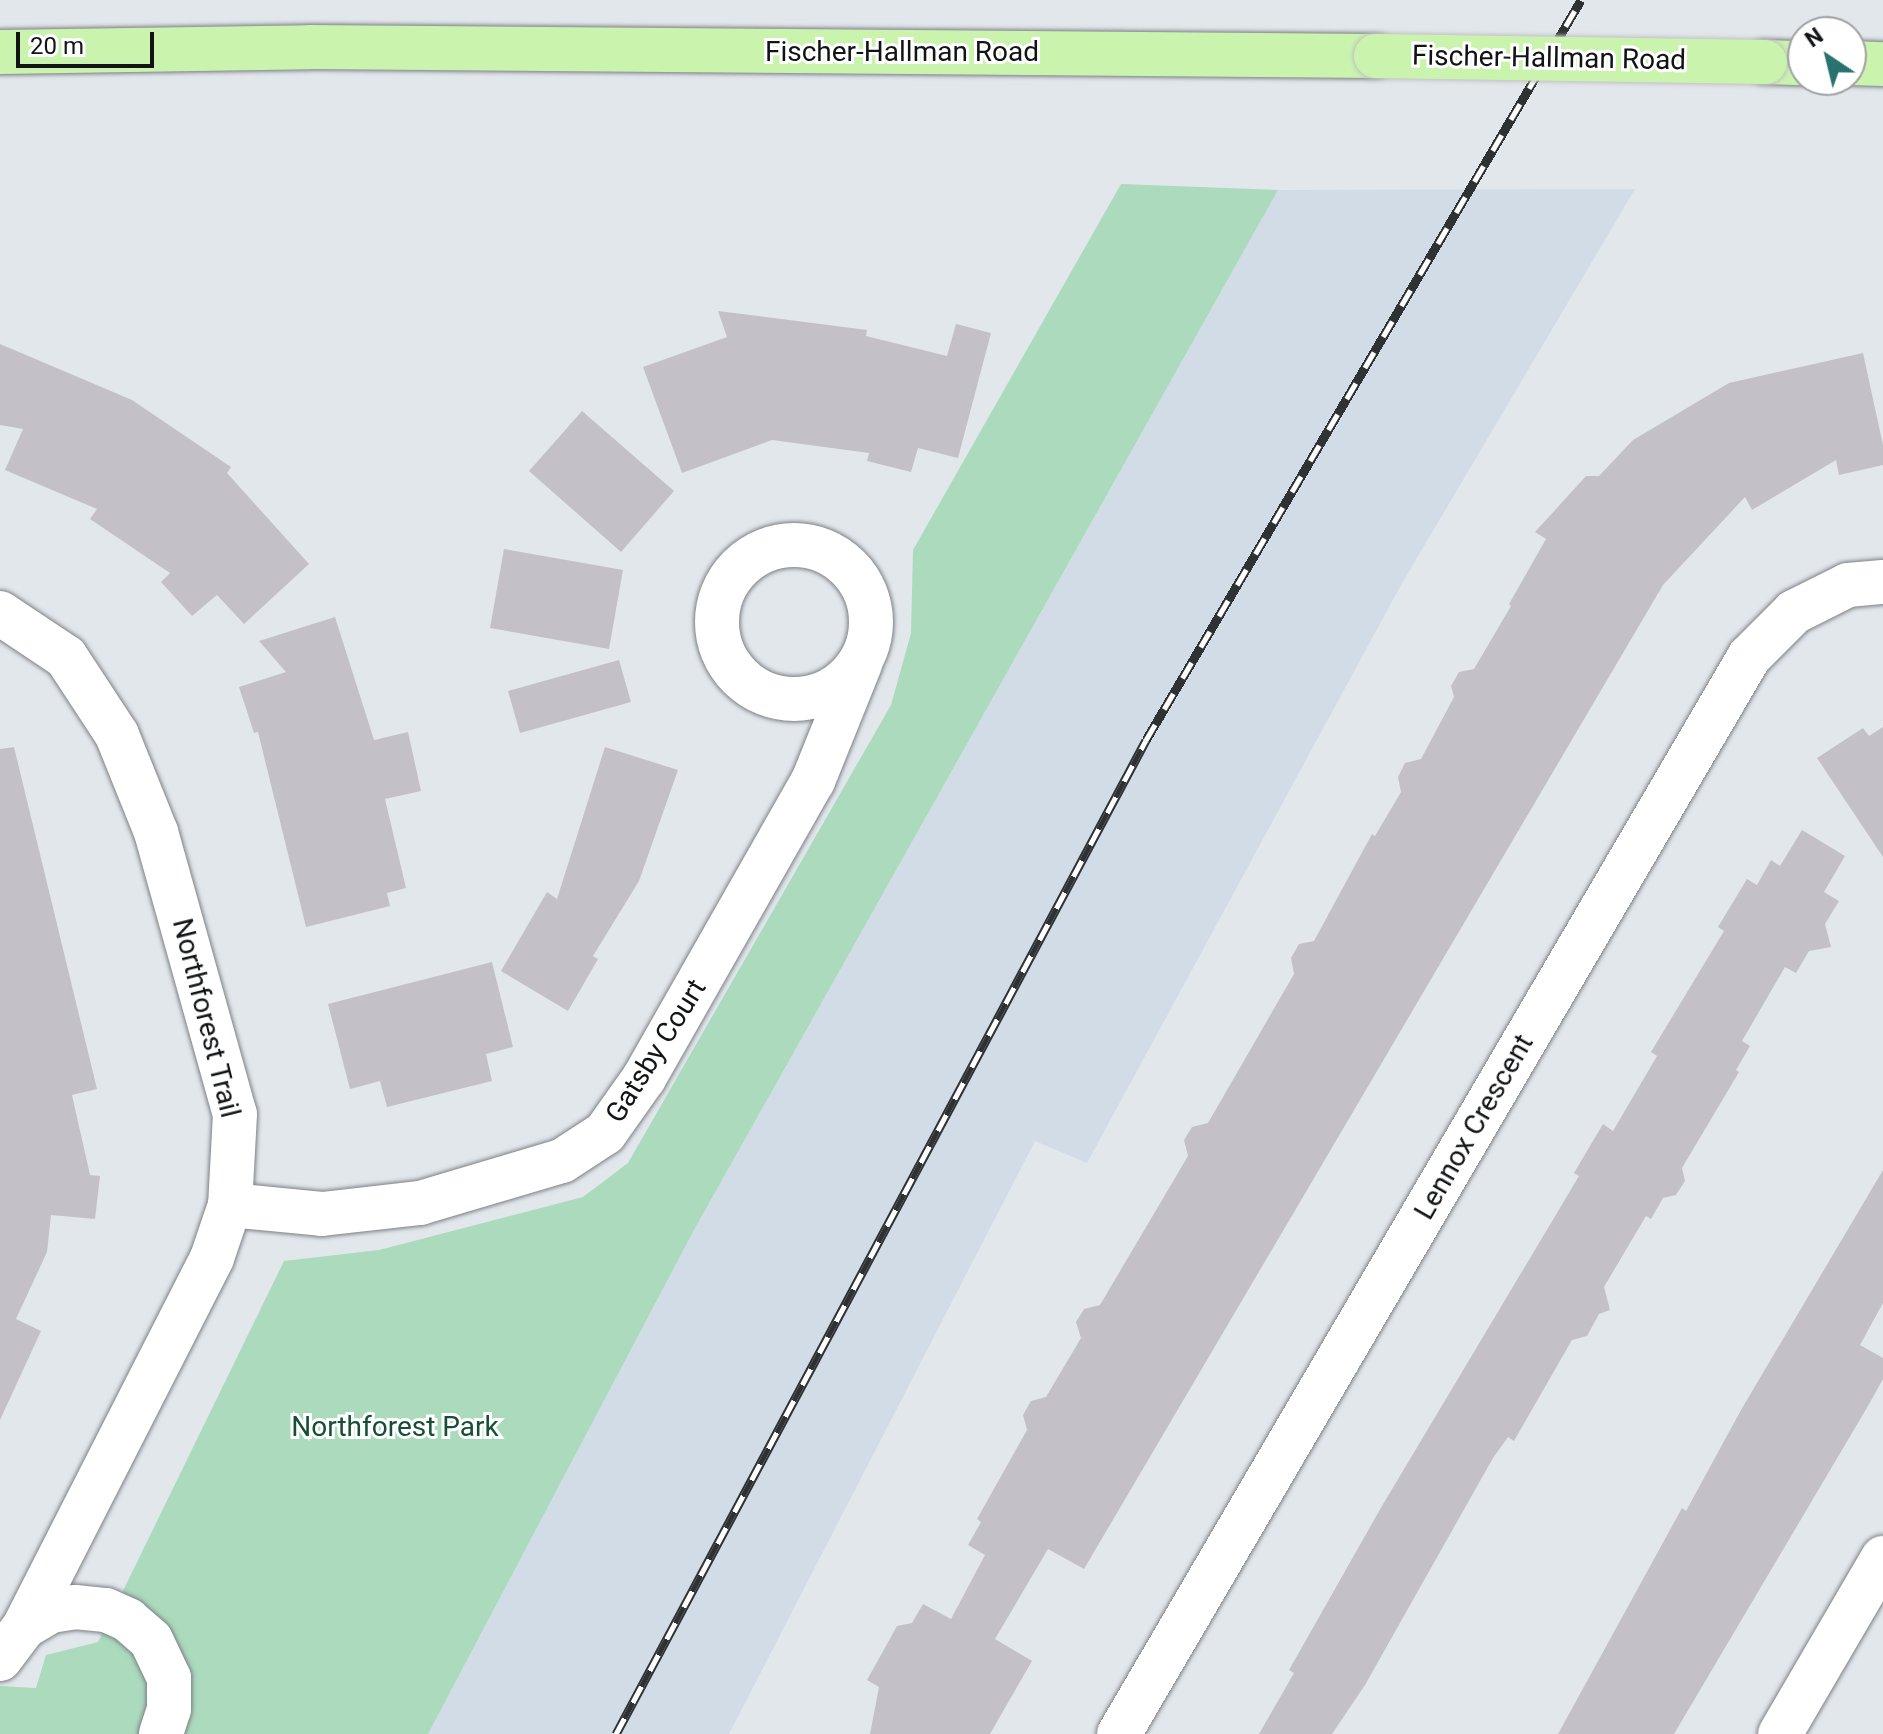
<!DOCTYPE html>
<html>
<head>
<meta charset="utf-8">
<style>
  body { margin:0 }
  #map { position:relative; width:1883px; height:1734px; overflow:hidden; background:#e2e7ec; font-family:Roboto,sans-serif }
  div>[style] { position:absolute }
  .built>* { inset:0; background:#d1dce7 }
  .green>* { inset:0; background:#abdabd }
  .building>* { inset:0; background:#c3c1c7 }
  .roads { filter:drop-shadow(0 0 2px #7d8186) drop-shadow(0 0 2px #7d8186) }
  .minor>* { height:44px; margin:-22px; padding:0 22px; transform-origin:22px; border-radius:22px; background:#fff }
  .minor>.ring { margin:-22px; padding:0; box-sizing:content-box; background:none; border:44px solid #fff; border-radius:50% }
  .major>* { height:44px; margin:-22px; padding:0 22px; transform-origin:22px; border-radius:22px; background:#caf4ae }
  .rail>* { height:9px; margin-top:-4.5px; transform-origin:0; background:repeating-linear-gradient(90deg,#fff 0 18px,#2f3233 0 36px); box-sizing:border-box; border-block:2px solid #2f3233 }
  .bridges { filter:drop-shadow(0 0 2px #c1c2c2) drop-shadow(0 0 2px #c1c2c2) }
  .major-bridge>* { height:44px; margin:-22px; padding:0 22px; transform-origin:22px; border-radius:22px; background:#caf4ae }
  span { translate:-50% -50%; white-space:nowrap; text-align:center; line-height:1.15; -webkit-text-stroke:6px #fff; paint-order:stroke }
  .street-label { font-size:28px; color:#111314 }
  .park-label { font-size:28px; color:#164f33 }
  .north { position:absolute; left:1787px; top:16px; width:80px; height:80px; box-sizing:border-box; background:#fff; border:2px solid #a0a1a1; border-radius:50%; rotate:325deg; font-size:22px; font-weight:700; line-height:32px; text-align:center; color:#111314 }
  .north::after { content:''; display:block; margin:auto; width:28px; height:36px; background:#29736f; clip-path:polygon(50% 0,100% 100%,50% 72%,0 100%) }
  .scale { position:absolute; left:16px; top:32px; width:138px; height:36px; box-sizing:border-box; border:4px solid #111314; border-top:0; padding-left:10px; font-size:24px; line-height:28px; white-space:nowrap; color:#111314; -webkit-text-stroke:6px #fff; paint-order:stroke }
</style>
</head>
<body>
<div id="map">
  <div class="built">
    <i style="clip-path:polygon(1635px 189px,1401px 585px,1087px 1163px,1035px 1141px,729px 1734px,428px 1734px,694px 1230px,1278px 190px)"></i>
  </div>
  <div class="green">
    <i style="clip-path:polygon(1121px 184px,1278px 190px,694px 1230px,428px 1734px,0 1734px,0 1686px,36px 1688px,46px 1655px,98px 1642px,284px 1261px,379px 1250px,583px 1197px,628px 1163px,891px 705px,911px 633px,913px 550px)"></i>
  </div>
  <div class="building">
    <i style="clip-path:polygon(718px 311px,867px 330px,866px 336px,947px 356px,956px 324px,991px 333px,958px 458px,918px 448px,911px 472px,867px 461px,869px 453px,772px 440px,682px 473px,643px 367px,727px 337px)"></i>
    <i style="clip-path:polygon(0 344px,132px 400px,231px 467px,227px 473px,309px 564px,244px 624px,217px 595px,192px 616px,161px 582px,170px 573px,90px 519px,97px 509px,5px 470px,23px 429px,0 425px)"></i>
    <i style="clip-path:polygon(1863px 353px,1883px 445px,1883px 465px,1839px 475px,1836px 460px,1752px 510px,1745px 497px,1663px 585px,1084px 1569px,1048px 1549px,995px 1639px,1032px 1661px,990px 1734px,870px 1734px,879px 1687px,867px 1680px,897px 1626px,912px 1623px,923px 1604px,951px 1619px,985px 1555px,968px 1545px,981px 1522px,977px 1519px,1027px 1430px,1023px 1415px,1031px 1401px,1046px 1397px,1081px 1338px,1076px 1322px,1084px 1309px,1100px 1305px,1188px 1156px,1184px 1140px,1192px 1127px,1208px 1123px,1294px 974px,1291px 958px,1299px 944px,1314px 941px,1372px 834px,1375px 836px,1401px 792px,1398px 777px,1405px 763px,1421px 759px,1454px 697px,1451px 686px,1459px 672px,1474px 669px,1511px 606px,1509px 604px,1546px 539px,1535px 532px,1586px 476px,1599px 476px,1633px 440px,1729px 383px)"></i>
    <i style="clip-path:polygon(582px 411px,674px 491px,621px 552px,529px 471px)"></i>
    <i style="clip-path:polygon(504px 549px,623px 570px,609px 649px,490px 628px)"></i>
    <i style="clip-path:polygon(335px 617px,374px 740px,408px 732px,421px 791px,385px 799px,406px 888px,387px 893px,390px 906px,306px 927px,258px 732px,254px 733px,239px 687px,286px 672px,259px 641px)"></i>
    <i style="clip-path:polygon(619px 660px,631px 702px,520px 733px,508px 691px)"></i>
    <i style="clip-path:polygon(1883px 727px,1883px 857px,1817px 758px,1863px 728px,1869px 736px)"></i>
    <i style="clip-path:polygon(14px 747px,97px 1089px,72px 1095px,90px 1175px,100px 1176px,95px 1219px,51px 1215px,47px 1252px,16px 1319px,41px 1331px,0 1420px,0 749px)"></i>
    <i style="clip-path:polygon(605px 747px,678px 770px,639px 881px,593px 956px,598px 959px,568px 1011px,501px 971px,547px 892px,557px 899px)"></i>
    <i style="clip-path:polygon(1802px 830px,1845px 856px,1824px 892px,1839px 901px,1825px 924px,1831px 947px,1809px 951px,1796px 973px,1785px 967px,1742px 1041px,1750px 1046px,1736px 1070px,1739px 1072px,1682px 1168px,1685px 1181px,1676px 1195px,1663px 1198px,1651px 1219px,1646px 1216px,1604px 1287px,1610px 1310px,1599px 1314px,1587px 1336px,1572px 1340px,1514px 1441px,1508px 1437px,1493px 1458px,1365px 1685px,1332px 1734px,1259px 1734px,1294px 1673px,1289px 1670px,1382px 1506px,1579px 1176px,1574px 1173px,1603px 1124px,1613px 1131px,1657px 1056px,1651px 1052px,1724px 931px,1718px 927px,1747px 879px,1757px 885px,1771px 860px,1780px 866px)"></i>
    <i style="clip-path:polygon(492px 962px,513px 1047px,486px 1054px,492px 1081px,387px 1107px,380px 1081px,350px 1089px,328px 1004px)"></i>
    <i style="clip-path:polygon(1883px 1170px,1883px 1303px,1860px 1345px,1883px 1358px,1883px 1379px,1868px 1406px,1674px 1734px,1558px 1734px,1682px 1508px,1686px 1511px,1741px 1410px)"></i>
  </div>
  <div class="roads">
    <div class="minor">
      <i class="ring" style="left:717px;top:545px;width:110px;height:110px"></i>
      <i style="left:0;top:613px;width:79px;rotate:33.7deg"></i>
      <i style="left:66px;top:657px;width:93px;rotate:56.8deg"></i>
      <i style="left:117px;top:735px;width:105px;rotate:68.1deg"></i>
      <i style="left:156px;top:832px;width:293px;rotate:74.4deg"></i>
      <i style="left:235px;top:1114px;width:91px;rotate:93.1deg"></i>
      <i style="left:230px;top:1205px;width:56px;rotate:108.8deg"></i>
      <i style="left:212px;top:1258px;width:414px;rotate:117deg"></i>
      <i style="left:230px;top:1205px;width:92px;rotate:5.6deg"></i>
      <i style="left:322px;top:1214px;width:99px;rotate:-6.4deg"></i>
      <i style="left:420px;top:1203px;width:148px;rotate:-16.5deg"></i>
      <i style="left:562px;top:1161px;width:51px;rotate:-33.1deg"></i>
      <i style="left:605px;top:1133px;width:67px;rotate:-54.7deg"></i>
      <i style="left:644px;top:1078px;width:342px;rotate:-60.4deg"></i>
      <i style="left:813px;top:781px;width:126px;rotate:-68.1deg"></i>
      <i style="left:0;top:1659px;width:40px;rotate:-53deg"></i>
      <i style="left:24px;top:1627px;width:31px;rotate:-31deg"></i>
      <i style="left:51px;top:1611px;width:24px;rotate:-9deg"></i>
      <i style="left:75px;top:1607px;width:31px;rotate:6deg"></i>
      <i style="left:106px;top:1610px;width:24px;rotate:24deg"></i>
      <i style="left:128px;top:1620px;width:30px;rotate:41deg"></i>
      <i style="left:151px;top:1640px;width:42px;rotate:64.7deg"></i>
      <i style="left:169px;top:1678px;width:31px;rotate:90deg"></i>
      <i style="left:169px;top:1709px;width:26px;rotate:108deg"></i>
      <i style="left:1119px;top:1734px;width:1248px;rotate:-59.67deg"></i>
      <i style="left:1749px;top:657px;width:64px;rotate:-45deg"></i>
      <i style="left:1794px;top:612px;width:60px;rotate:-26.6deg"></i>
      <i style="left:1848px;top:585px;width:35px;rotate:-5deg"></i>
      <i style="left:1780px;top:1734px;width:204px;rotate:-59.7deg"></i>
    </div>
    <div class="major">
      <i style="left:0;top:52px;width:310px;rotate:-0.9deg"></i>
      <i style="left:310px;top:47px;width:1066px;rotate:0.48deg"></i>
      <i style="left:1765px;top:62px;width:38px;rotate:2deg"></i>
      <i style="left:1851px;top:63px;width:32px;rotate:2deg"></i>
    </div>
  </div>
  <div class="rail">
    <i style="left:616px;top:1734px;width:1126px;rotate:-61.93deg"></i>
    <i style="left:1146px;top:740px;width:858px;rotate:-59.55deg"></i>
  </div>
  <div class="bridges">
    <div class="major-bridge">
      <i style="left:1376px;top:56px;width:389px;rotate:0.9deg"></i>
    </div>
  </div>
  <div class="street-label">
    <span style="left:902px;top:52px">Fischer-Hallman Road</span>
    <span style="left:1549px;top:58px;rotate:1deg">Fischer-Hallman Road</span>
    <span style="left:206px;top:1018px;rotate:76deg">Northforest Trail</span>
    <span style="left:656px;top:1051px;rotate:-58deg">Gatsby Court</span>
    <span style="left:1474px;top:1127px;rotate:-60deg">Lennox Crescent</span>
  </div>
  <div class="park-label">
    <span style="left:395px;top:1427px">Northforest Park</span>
  </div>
  <div class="north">N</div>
  <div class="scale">20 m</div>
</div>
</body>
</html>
